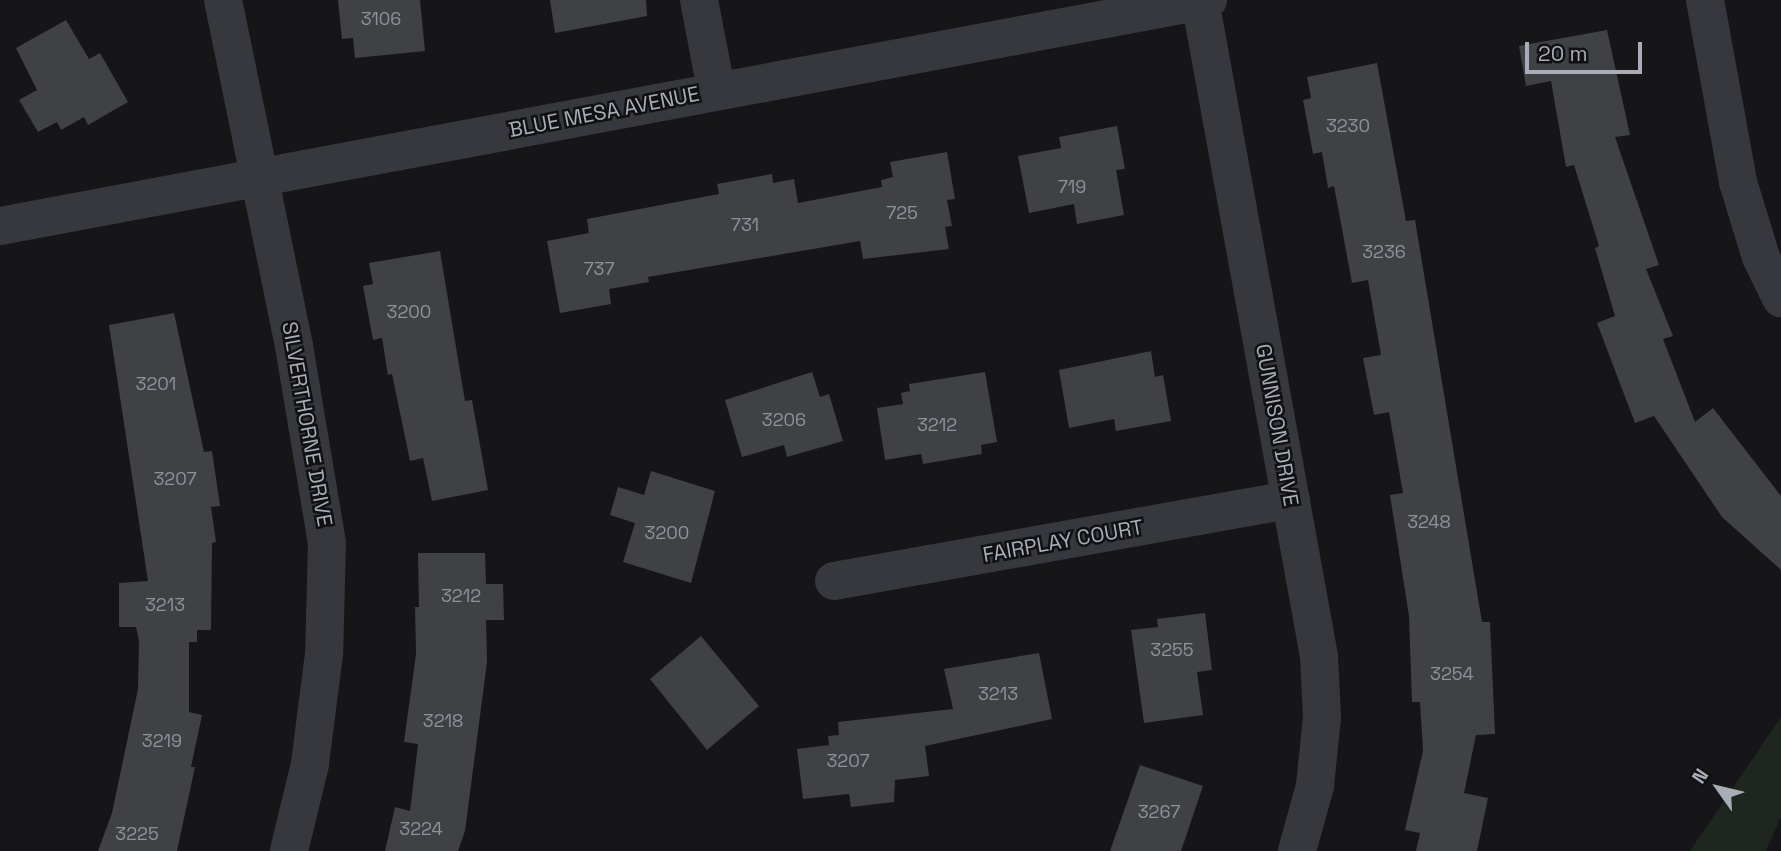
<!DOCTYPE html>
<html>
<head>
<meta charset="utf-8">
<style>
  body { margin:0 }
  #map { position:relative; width:1781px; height:851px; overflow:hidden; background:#161618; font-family:"Space Grotesk",sans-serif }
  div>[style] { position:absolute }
  .green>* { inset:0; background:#1e261f }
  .building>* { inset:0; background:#404145 }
  .street>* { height:38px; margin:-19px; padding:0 19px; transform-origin:19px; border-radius:19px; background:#37383d }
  span { translate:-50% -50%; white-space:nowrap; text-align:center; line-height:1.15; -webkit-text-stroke:5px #111113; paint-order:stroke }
  .number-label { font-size:18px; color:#8e929b }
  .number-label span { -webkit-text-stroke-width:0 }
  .street-label { font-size:21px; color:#a8adb8 }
  .north { position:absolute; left:1683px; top:753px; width:70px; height:70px; -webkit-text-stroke:5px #111113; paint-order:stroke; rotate:304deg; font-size:19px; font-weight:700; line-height:28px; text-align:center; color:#a8adb8 }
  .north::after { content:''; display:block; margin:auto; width:24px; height:32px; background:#a8adb8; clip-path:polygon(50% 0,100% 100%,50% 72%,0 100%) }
  .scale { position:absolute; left:1525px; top:42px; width:117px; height:32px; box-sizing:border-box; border:4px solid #a8adb8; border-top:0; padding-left:9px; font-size:21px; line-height:24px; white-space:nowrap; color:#a8adb8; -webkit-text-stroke:5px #111113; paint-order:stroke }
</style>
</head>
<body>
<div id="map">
  <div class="green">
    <i style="clip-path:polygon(1781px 717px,1781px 817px,1766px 851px,1690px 851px)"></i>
  </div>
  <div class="building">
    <i style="clip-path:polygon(338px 0,420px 0,425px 51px,355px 58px,353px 38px,342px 39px)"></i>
    <i style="clip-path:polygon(550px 0,646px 0,647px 16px,555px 33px)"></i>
    <i style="clip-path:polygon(66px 20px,89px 59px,100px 53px,128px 102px,88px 125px,84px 117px,61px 130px,57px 122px,38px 132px,19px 100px,37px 90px,16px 48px)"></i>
    <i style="clip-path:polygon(1607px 30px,1630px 135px,1615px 137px,1659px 265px,1646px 269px,1673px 336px,1663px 339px,1695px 422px,1713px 408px,1781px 496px,1781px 570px,1722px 517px,1654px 416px,1635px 423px,1597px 323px,1615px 316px,1595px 248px,1599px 246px,1574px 165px,1566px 167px,1551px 81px,1526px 86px,1519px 46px)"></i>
    <i style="clip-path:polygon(1377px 63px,1406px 221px,1415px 220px,1482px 622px,1490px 622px,1495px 734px,1476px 735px,1464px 793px,1488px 798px,1477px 851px,1416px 851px,1420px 833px,1405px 830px,1423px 751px,1420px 702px,1412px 702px,1409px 616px,1390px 495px,1403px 493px,1389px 412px,1374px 415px,1363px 358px,1381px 355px,1368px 280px,1352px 283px,1334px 186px,1328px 188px,1322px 152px,1313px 154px,1303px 100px,1311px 98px,1307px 77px)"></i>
    <i style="clip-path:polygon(1117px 126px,1125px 169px,1116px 170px,1124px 215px,1077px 224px,1074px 204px,1029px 213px,1018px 156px,1061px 148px,1059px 137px)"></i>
    <i style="clip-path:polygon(947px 152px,955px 199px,947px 200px,952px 226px,945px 227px,949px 249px,863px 259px,860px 241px,648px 277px,649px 282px,609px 289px,611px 304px,560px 313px,547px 241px,589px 233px,587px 219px,719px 194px,717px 184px,772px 174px,773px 183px,794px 179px,798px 203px,882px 187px,881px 180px,893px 177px,890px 162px)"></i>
    <i style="clip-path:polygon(440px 251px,465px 401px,472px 400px,488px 490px,432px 501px,423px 458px,410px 461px,392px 374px,388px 375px,382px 338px,373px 340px,363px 286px,373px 284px,369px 263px)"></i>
    <i style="clip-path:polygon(174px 313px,204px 452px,212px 451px,220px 506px,211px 507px,216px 542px,212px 543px,211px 630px,197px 630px,197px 642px,189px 642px,189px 712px,202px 715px,191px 767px,195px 767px,177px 851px,98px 851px,112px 813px,138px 689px,139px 641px,136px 627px,119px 627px,119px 583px,148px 581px,109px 325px)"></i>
    <i style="clip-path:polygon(1151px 351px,1155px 377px,1163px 375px,1171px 421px,1116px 431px,1114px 419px,1069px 428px,1059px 370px)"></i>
    <i style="clip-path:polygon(812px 372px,820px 397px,829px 394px,843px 441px,787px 457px,784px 445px,742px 457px,725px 400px)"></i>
    <i style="clip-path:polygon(985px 372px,997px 442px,981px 445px,982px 454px,923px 464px,921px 454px,885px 460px,877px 408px,903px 404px,901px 393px,910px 391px,909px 384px)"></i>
    <i style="clip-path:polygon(651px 471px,715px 491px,691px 583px,623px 562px,635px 523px,610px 515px,618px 487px,644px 495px)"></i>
    <i style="clip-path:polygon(418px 553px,485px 553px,486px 584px,503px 584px,504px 620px,486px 620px,487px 662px,465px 831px,458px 851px,385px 851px,395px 807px,410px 811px,418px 744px,404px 742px,416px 654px,415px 607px,419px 607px)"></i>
    <i style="clip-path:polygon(1205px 613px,1212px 670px,1197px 672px,1203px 715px,1144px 723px,1131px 630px,1158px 627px,1157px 619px)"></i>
    <i style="clip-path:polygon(701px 636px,759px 706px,707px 750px,650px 679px)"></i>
    <i style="clip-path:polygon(1039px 653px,1052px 719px,925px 746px,929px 776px,895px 780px,894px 802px,851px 807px,849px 794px,803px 799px,797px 749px,829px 745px,828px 736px,839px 735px,838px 722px,953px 709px,944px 669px)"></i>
    <i style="clip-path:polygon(1140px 765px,1203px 786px,1181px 851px,1110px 851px)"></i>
  </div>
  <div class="street">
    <i style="left:223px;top:0;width:353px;rotate:78.4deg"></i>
    <i style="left:294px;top:346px;width:200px;rotate:80.5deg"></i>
    <i style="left:327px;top:543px;width:111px;rotate:91.5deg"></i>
    <i style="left:324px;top:654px;width:111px;rotate:97.3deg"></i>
    <i style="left:310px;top:764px;width:89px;rotate:103.6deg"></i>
    <i style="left:699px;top:0;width:91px;rotate:79.2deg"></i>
    <i style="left:1200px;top:0;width:667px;rotate:79.72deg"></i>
    <i style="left:1319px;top:656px;width:61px;rotate:87.2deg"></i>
    <i style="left:1322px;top:717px;width:69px;rotate:95.8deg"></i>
    <i style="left:1315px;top:786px;width:67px;rotate:105.5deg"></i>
    <i style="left:1705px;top:0;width:185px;rotate:79.7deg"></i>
    <i style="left:1738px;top:182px;width:78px;rotate:73deg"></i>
    <i style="left:1761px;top:257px;width:46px;rotate:64deg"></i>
    <i style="left:0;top:226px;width:1229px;rotate:-10.6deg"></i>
    <i style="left:834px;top:581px;width:464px;rotate:-10.1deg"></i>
  </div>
  <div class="number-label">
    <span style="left:381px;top:19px">3106</span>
    <span style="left:1348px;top:126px">3230</span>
    <span style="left:1072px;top:187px">719</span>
    <span style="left:902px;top:213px">725</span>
    <span style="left:745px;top:225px">731</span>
    <span style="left:1384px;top:252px">3236</span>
    <span style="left:599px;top:269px">737</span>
    <span style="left:409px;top:312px">3200</span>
    <span style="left:156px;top:384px">3201</span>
    <span style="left:784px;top:420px">3206</span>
    <span style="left:937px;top:425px">3212</span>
    <span style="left:175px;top:479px">3207</span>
    <span style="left:1429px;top:522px">3248</span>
    <span style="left:667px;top:533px">3200</span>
    <span style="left:461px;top:596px">3212</span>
    <span style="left:165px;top:605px">3213</span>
    <span style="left:1172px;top:650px">3255</span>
    <span style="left:1452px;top:674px">3254</span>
    <span style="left:998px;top:694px">3213</span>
    <span style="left:443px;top:721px">3218</span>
    <span style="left:162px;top:741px">3219</span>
    <span style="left:848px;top:761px">3207</span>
    <span style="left:1159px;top:812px">3267</span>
    <span style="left:421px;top:829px">3224</span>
    <span style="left:137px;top:834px">3225</span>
  </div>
  <div class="street-label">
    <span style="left:604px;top:112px;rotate:-11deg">BLUE MESA AVENUE</span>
    <span style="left:307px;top:424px;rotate:80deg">SILVERTHORNE DRIVE</span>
    <span style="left:1277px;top:425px;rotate:80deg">GUNNISON DRIVE</span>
    <span style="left:1063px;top:541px;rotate:-10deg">FAIRPLAY COURT</span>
  </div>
  <div class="north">N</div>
  <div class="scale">20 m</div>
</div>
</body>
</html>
